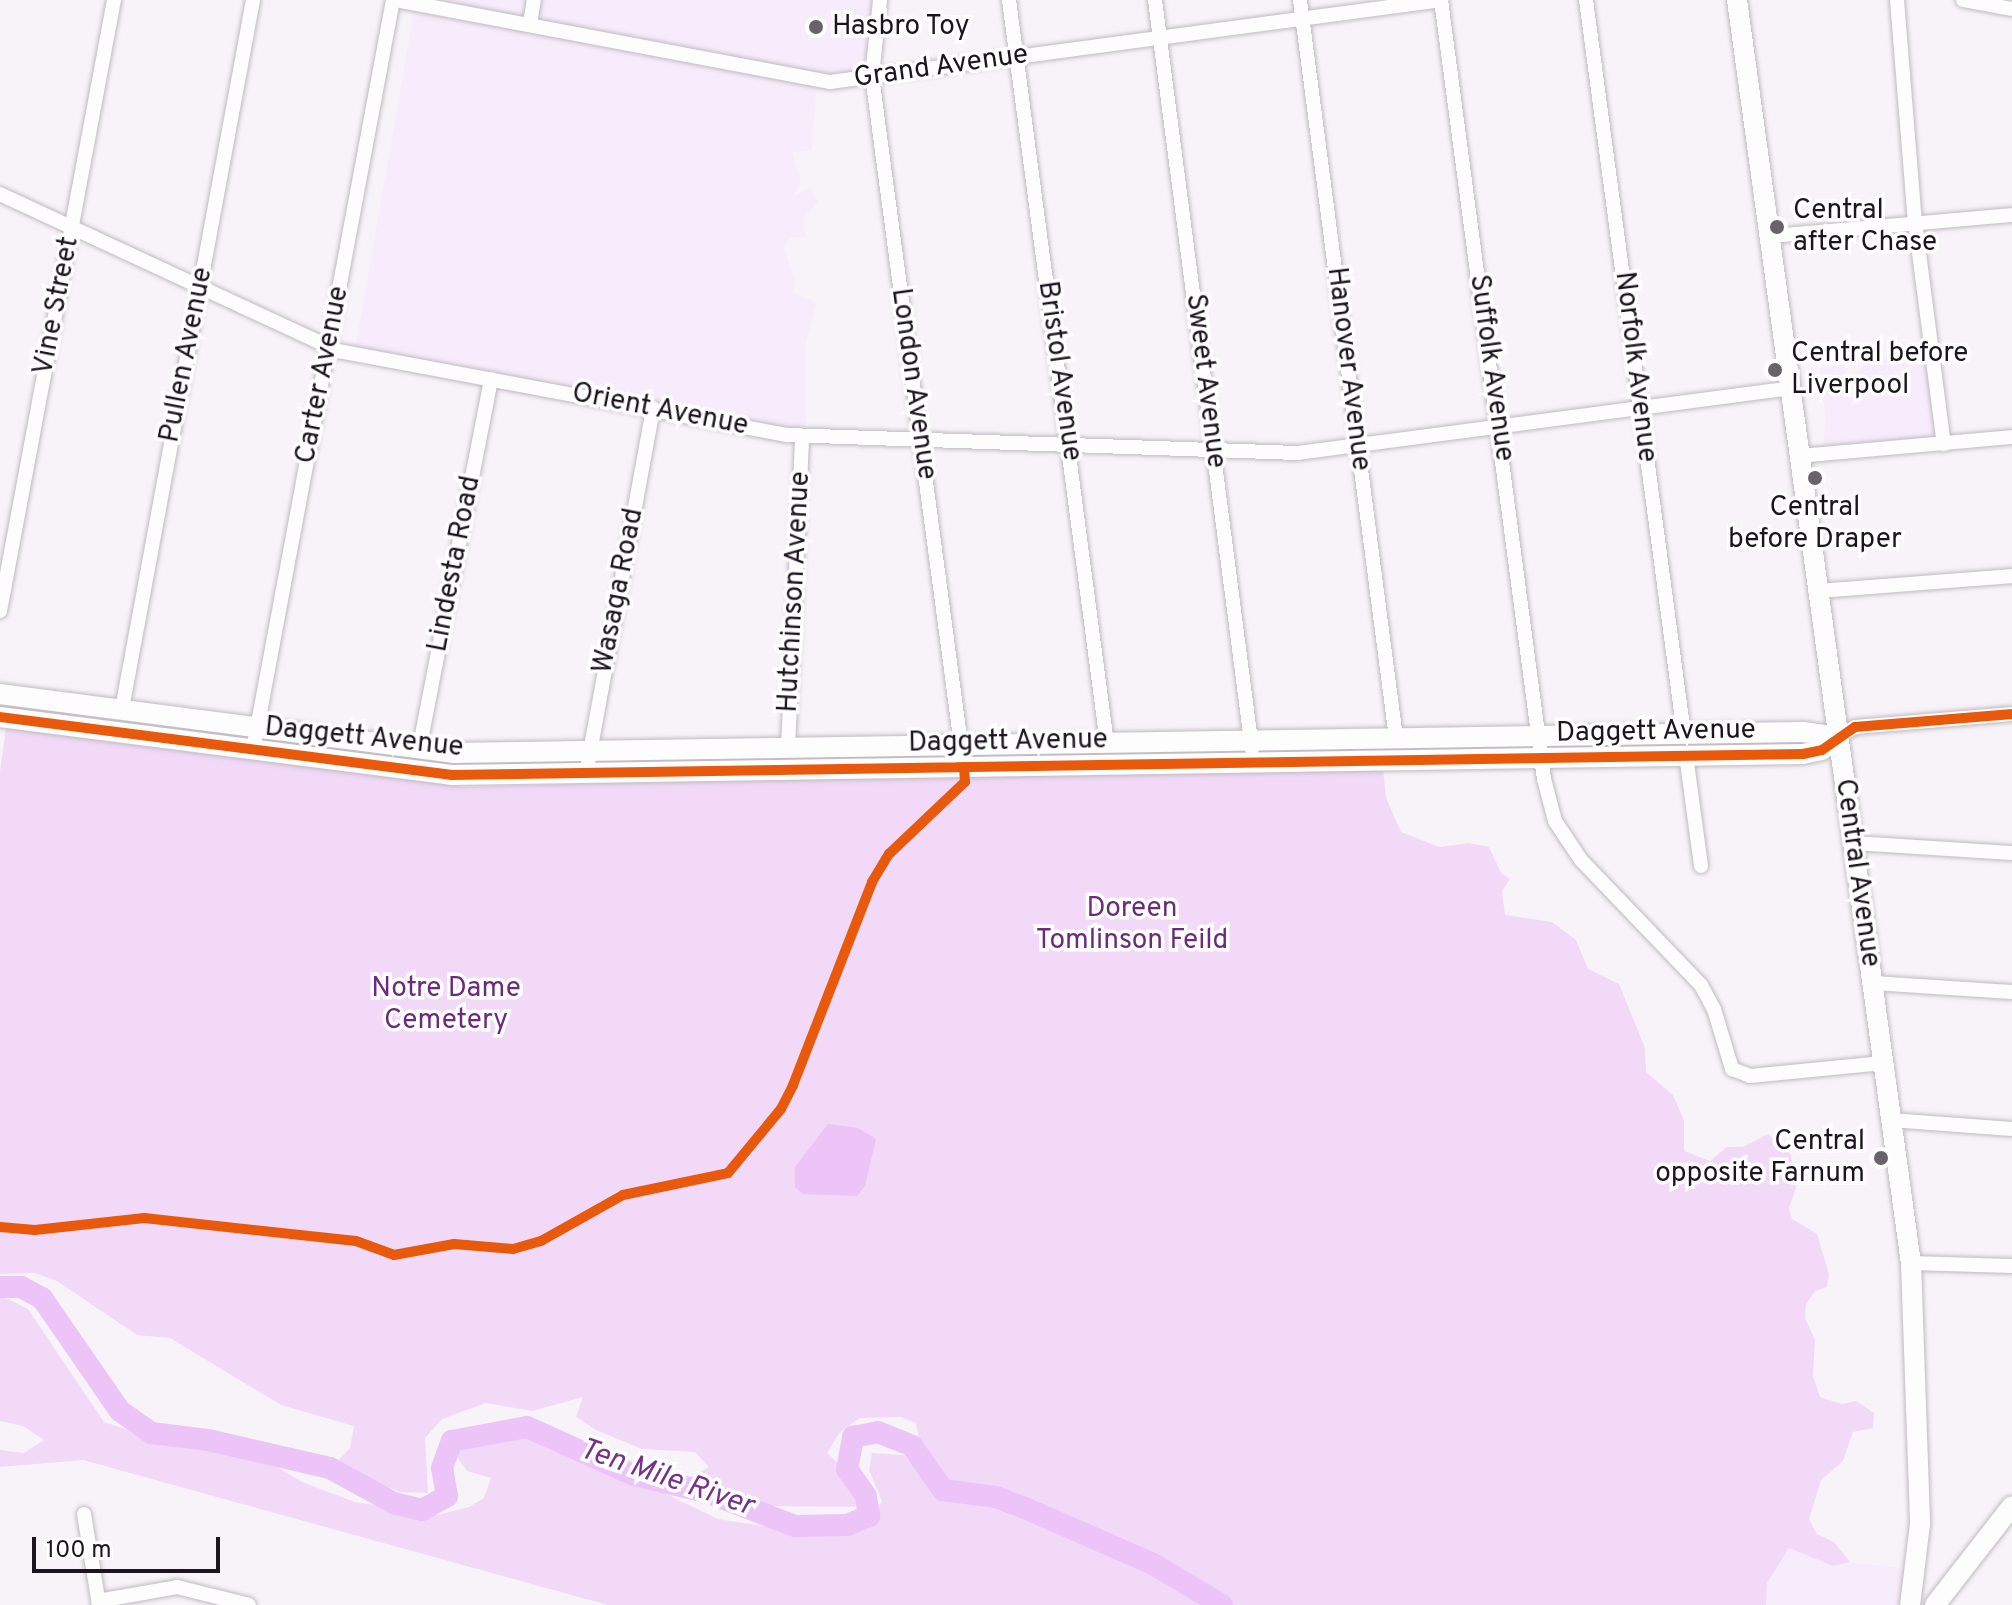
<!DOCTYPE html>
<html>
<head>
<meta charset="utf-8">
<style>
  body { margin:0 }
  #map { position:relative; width:2012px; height:1605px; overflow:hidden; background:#f8f3f9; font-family:Overpass,sans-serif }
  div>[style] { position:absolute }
  .built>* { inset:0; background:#f7ecfb }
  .green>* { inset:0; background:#f1d9f7 }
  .water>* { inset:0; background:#ecc4f8 }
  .river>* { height:22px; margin:-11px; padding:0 11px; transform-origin:11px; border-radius:11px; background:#ecc4f8 }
  .roads { filter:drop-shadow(0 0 2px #c0bac1) drop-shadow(0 0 2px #c0bac1) }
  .street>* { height:14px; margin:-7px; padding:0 7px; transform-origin:7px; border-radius:7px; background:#fefdfe }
  .secondary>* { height:20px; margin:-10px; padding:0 10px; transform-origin:10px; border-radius:10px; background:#fefdfe }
  .cycleway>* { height:10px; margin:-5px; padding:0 5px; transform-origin:5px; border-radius:5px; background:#e8590c }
  .dots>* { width:22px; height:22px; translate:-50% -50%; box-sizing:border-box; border:4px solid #fff; border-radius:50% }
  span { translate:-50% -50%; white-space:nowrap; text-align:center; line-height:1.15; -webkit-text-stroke:7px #fff; paint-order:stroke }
  .poi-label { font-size:28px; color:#1c141e }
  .left { translate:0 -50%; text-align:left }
  .right { translate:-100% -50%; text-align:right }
  .street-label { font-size:28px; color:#1c141e }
  .park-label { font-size:28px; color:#6c2a7d }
  .water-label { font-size:30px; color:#743386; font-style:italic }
  .scale { position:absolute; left:32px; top:1537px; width:188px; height:36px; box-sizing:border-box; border:4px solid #1c141e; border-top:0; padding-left:10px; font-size:24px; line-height:28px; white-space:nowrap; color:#1c141e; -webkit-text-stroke:6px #fff; paint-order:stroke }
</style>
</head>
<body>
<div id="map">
  <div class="built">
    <i style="clip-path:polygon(416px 0,876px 0,869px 75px,817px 80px,812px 150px,792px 152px,801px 182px,793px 196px,810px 188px,818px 202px,804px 217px,806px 237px,791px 237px,783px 246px,796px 283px,793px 293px,817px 303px,806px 342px,806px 440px,482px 388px,354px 356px)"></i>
    <i style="clip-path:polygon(1928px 351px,1940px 441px,1822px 452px,1826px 421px,1820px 368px,1843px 365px,1848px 379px,1871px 359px)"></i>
    <i style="clip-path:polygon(1789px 1548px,1833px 1566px,1850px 1562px,1909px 1569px,1904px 1605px,1766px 1605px,1767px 1583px)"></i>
  </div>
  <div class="green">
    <i style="clip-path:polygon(6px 728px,465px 787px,1382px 760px,1386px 798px,1401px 832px,1439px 847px,1469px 843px,1489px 847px,1501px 873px,1510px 879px,1502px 891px,1505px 915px,1552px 922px,1576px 940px,1588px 969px,1619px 984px,1645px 1048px,1646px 1072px,1673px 1095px,1684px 1120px,1684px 1151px,1710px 1161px,1727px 1147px,1743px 1147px,1768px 1134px,1791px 1155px,1796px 1188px,1789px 1208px,1792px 1219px,1817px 1234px,1829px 1274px,1827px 1287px,1815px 1291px,1806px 1304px,1805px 1318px,1815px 1340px,1813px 1376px,1820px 1397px,1842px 1404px,1856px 1401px,1874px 1413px,1873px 1428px,1853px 1432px,1843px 1461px,1821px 1480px,1809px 1519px,1817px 1534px,1834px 1542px,1850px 1562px,1833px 1566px,1789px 1548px,1767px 1583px,1766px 1605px,608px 1605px,83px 1460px,0 1467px,0 1450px,24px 1453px,44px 1440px,23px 1426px,0 1421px,0 1298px,6px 1298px,28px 1309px,104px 1422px,170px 1444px,259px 1456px,302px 1482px,355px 1502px,437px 1515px,469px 1507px,484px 1498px,491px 1478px,467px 1471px,452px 1450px,467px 1435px,493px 1430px,521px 1433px,621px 1472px,718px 1519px,781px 1529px,801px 1521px,854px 1528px,869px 1521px,882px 1501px,869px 1470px,872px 1453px,904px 1455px,928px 1482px,939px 1481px,940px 1467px,920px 1446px,916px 1423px,901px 1417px,860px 1418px,840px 1432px,827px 1453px,861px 1484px,855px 1507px,763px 1506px,699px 1492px,690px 1477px,709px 1467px,695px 1452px,642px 1449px,596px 1430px,576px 1417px,583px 1397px,532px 1411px,486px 1403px,442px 1419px,425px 1438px,428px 1493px,400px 1492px,334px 1465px,350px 1448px,354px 1426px,281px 1405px,170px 1338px,137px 1335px,57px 1281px,34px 1273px,0 1274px,0 772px)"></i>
  </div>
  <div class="water">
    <i style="clip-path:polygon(828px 1124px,858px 1128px,876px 1139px,865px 1186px,857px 1196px,803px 1194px,795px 1187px,795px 1167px)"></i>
  </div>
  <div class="river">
    <i style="left:0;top:1287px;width:21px"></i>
    <i style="left:21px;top:1287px;width:24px;rotate:28deg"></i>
    <i style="left:42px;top:1298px;width:137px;rotate:55.4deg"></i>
    <i style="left:120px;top:1411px;width:38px;rotate:35deg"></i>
    <i style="left:151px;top:1433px;width:57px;rotate:7deg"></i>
    <i style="left:208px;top:1440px;width:125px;rotate:12.9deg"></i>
    <i style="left:330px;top:1468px;width:73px;rotate:28.7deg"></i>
    <i style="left:394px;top:1503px;width:29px;rotate:14deg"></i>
    <i style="left:422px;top:1510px;width:29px;rotate:-29deg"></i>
    <i style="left:447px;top:1496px;width:28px;rotate:-100deg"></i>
    <i style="left:442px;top:1468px;width:29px;rotate:-70deg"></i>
    <i style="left:452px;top:1441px;width:76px;rotate:-10.6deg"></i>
    <i style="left:527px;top:1427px;width:117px;rotate:24.2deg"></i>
    <i style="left:634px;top:1475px;width:74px;rotate:13.3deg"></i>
    <i style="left:706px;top:1492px;width:95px;rotate:20.9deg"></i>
    <i style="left:795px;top:1526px;width:52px;rotate:-1.1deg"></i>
    <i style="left:847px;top:1525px;width:24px;rotate:-22deg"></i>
    <i style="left:869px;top:1516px;width:20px;rotate:-99deg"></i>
    <i style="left:866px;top:1496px;width:33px;rotate:-125deg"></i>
    <i style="left:847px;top:1469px;width:33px;rotate:-79deg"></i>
    <i style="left:853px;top:1437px;width:25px;rotate:-11deg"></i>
    <i style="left:878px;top:1432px;width:37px;rotate:22deg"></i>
    <i style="left:912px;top:1446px;width:54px;rotate:54.8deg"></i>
    <i style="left:943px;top:1490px;width:53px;rotate:7.5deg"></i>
    <i style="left:996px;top:1497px;width:31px;rotate:21deg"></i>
    <i style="left:1025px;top:1508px;width:140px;rotate:23.6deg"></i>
    <i style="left:1153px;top:1564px;width:80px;rotate:30.7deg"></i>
  </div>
  <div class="roads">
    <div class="street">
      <i style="left:396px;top:0;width:442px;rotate:10.7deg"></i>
      <i style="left:830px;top:82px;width:617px;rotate:-7.63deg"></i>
      <i style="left:880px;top:0;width:76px;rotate:96deg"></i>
      <i style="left:872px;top:76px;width:697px;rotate:82.42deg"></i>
      <i style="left:1009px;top:0;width:749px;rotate:82.49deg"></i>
      <i style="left:1155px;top:0;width:755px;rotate:82.62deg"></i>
      <i style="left:1300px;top:0;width:744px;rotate:82.59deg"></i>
      <i style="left:1441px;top:0;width:786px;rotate:82.47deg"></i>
      <i style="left:1544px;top:779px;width:43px;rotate:75.3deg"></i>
      <i style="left:1555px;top:821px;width:47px;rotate:56.3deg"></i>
      <i style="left:1581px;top:860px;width:173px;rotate:46.2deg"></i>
      <i style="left:1701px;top:985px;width:27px;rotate:62deg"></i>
      <i style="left:1714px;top:1009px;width:63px;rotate:73.3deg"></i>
      <i style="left:1732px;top:1069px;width:19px;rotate:21deg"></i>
      <i style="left:1750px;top:1076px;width:134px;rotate:-5.6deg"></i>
      <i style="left:1586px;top:0;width:741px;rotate:82.4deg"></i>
      <i style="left:1897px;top:0;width:223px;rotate:85.4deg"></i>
      <i style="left:1915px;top:222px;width:224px;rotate:82.6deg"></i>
      <i style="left:1963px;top:0;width:50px;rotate:10.4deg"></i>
      <i style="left:530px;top:24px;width:24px;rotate:-81deg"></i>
      <i style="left:0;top:194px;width:373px;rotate:24.9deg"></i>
      <i style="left:338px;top:351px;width:457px;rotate:10.6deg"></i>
      <i style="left:787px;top:435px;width:511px;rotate:2.02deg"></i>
      <i style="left:1298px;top:453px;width:496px;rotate:-7.5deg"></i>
      <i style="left:1772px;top:236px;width:241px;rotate:-5deg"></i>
      <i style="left:1799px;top:456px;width:214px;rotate:-5.1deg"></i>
      <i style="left:1819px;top:591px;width:194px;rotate:-4.4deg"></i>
      <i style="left:0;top:611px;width:622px;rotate:-79.43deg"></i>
      <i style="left:122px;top:709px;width:721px;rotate:-79.53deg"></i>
      <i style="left:1838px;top:737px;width:20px;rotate:-30deg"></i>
      <i style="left:1855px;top:727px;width:158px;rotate:-4.7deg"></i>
      <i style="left:788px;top:748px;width:312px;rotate:-87.4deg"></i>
      <i style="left:253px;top:750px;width:763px;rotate:-79.43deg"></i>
      <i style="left:419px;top:750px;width:378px;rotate:-79deg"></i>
      <i style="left:1686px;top:755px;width:112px;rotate:82.3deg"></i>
      <i style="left:586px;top:774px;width:372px;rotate:-79.6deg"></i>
      <i style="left:1853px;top:843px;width:159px;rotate:3.6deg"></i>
      <i style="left:1873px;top:983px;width:139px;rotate:3.7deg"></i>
      <i style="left:1891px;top:1120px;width:121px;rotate:4.3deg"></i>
      <i style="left:1911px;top:1263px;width:101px;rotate:1.7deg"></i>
      <i style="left:84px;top:1514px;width:92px;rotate:80.6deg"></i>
      <i style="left:98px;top:1601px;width:80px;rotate:-10deg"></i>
      <i style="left:177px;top:1587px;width:74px;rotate:14deg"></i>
    </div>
    <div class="secondary">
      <i style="left:1737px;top:0;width:1275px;rotate:82.16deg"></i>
      <i style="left:1911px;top:1263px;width:261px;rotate:88deg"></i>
      <i style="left:1920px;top:1524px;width:82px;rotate:97deg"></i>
      <i style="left:0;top:694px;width:457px;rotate:7.4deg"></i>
      <i style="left:453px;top:753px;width:1350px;rotate:-0.89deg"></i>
      <i style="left:1803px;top:732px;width:35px;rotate:8deg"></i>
      <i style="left:0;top:717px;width:455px;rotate:7.3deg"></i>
      <i style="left:451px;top:775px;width:1352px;rotate:-0.89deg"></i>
      <i style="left:1803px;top:754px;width:19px;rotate:-12deg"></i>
      <i style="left:1822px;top:750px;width:21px;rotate:-39deg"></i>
      <i style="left:1935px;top:1605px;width:125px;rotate:-52.1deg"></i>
    </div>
  </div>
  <div class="cycleway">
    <i style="left:0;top:717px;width:455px;rotate:7.3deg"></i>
    <i style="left:451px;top:775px;width:1352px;rotate:-0.89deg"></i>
    <i style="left:1803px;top:754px;width:19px;rotate:-12deg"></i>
    <i style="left:1822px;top:750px;width:40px;rotate:-34.9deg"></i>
    <i style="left:1855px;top:727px;width:158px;rotate:-4.7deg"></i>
    <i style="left:0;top:1227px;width:35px;rotate:5deg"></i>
    <i style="left:35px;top:1230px;width:110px;rotate:-6.3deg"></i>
    <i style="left:144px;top:1218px;width:213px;rotate:6.2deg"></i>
    <i style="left:356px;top:1241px;width:40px;rotate:20.2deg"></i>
    <i style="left:394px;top:1255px;width:61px;rotate:-10.4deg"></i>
    <i style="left:454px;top:1244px;width:59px;rotate:4.8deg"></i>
    <i style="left:513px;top:1249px;width:29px;rotate:-16deg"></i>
    <i style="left:541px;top:1241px;width:94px;rotate:-29.3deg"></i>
    <i style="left:623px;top:1195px;width:107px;rotate:-11.8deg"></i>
    <i style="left:728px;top:1173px;width:83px;rotate:-50.4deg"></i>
    <i style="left:781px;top:1109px;width:27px;rotate:-63deg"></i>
    <i style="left:793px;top:1085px;width:218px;rotate:-68.7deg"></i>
    <i style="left:872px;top:882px;width:33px;rotate:-59deg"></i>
    <i style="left:889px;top:854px;width:105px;rotate:-43.5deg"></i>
    <i style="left:965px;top:782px;width:15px;rotate:-94deg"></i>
  </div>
  <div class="dots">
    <i style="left:816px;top:27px;background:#69626b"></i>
    <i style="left:1777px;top:227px;background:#69626b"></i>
    <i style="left:1775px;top:370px;background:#69626b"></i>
    <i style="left:1815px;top:478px;background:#69626b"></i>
    <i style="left:1881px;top:1158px;background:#69626b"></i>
  </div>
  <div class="poi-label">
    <span class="left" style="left:832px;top:27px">Hasbro Toy</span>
    <span class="left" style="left:1793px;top:227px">Central<br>after Chase</span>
    <span class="left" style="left:1791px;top:370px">Central before<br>Liverpool</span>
    <span style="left:1815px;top:524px">Central<br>before Draper</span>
    <span class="right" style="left:1865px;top:1158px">Central<br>opposite Farnum</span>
  </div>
  <div class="street-label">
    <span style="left:941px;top:67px;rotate:-8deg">Grand Avenue</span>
    <span style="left:57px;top:306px;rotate:-79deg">Vine Street</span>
    <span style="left:187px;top:355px;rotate:-79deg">Pullen Avenue</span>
    <span style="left:1635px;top:367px;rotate:83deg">Norfolk Avenue</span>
    <span style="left:1491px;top:368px;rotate:82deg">Suffolk Avenue</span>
    <span style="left:1348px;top:369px;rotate:83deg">Hanover Avenue</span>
    <span style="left:1059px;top:371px;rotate:82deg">Bristol Avenue</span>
    <span style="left:323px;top:375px;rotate:-79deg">Carter Avenue</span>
    <span style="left:1205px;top:381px;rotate:83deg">Sweet Avenue</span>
    <span style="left:913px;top:384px;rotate:82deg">London Avenue</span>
    <span style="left:660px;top:410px;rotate:11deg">Orient Avenue</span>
    <span style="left:455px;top:564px;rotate:-79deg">Lindesta Road</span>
    <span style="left:619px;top:591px;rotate:-79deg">Wasaga Road</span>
    <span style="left:795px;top:592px;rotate:-87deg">Hutchinson Avenue</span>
    <span style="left:1656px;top:732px;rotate:-1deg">Daggett Avenue</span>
    <span style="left:364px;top:738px;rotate:6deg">Daggett Avenue</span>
    <span style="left:1008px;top:742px;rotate:-1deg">Daggett Avenue</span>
    <span style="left:1857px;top:873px;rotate:82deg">Central Avenue</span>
  </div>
  <div class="park-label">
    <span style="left:1132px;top:925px">Doreen<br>Tomlinson Feild</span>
    <span style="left:446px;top:1005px">Notre Dame<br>Cemetery</span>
  </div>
  <div class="water-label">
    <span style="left:666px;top:1479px;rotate:19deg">Ten Mile River</span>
  </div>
  <div class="scale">100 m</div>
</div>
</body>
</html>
